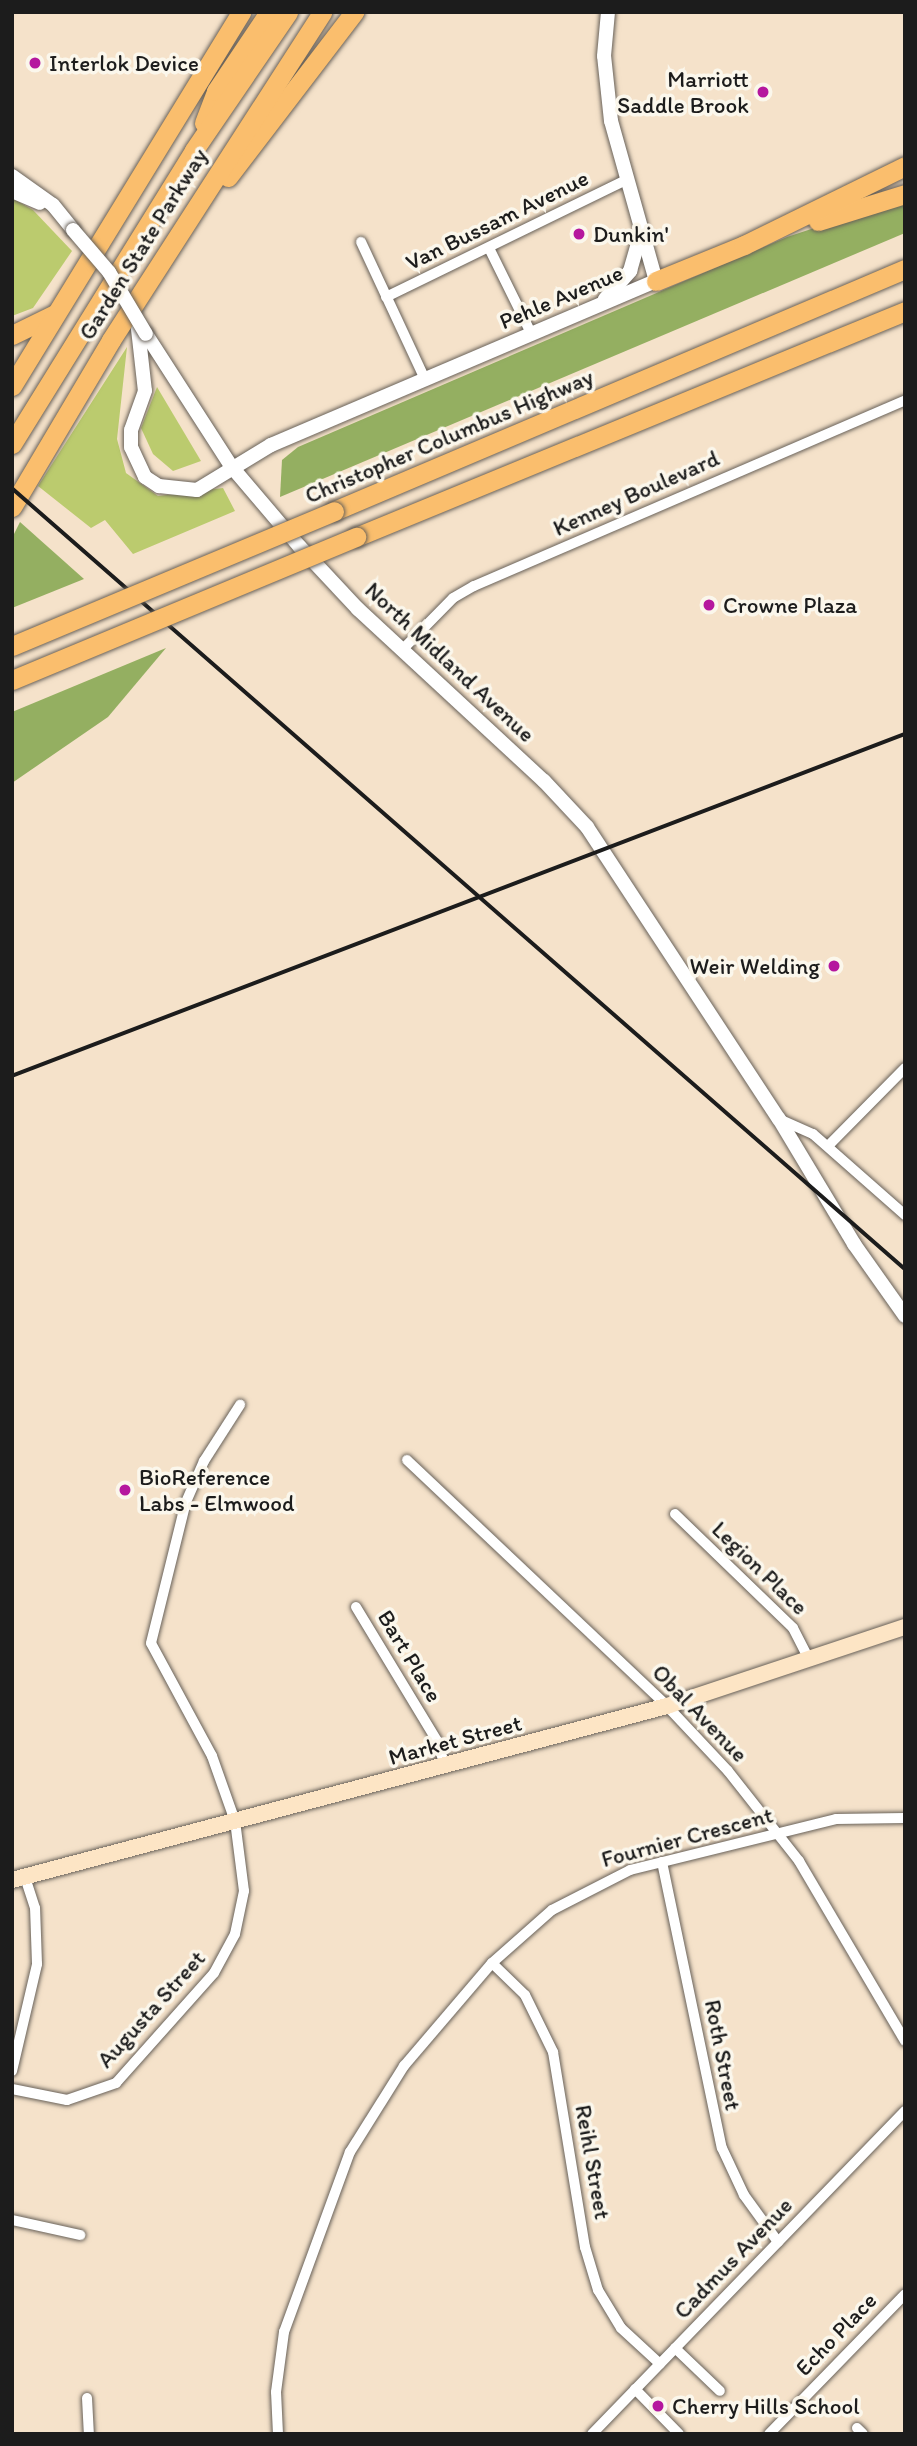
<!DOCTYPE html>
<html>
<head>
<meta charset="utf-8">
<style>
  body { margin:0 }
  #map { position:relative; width:917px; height:2446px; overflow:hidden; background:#f5e2ca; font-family:Itim,sans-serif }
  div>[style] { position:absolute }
  .green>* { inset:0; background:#bbcb6e }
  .forest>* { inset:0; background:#94af61 }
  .roads { filter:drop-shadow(0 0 2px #686159) drop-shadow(0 0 2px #686159) }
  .minor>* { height:10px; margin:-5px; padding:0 5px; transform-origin:5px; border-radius:5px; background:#fff }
  .tertiary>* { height:14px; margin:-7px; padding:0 7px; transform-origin:7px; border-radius:7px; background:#fff }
  .secondary>* { height:16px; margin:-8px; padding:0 8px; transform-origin:8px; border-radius:8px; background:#fde5c5 }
  .motorway>* { height:19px; margin:-9.5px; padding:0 9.5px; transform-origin:9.5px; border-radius:9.5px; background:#fabe6d }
  .rail>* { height:3.5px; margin:-1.75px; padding:0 1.75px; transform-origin:1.75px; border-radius:1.75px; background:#1c1c1c }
  .bridges { filter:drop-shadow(0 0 2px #686159) drop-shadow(0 0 2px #686159) }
  .tertiary-bridge>* { height:14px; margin:-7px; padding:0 7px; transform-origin:7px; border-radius:7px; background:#fff }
  .motorway-bridge>* { height:19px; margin:-9.5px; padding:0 9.5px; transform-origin:9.5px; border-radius:9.5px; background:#fabe6d }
  .dots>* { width:19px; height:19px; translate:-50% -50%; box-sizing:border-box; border:4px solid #fbf7ec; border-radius:50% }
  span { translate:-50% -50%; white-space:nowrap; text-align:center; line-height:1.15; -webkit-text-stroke:7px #fbf7ec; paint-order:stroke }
  .poi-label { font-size:23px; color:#1c1c1c }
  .left { translate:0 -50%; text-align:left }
  .right { translate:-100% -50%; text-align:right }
  .street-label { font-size:23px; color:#1c1c1c }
  .frame { position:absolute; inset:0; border:14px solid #1c1c1c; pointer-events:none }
</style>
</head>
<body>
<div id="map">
  <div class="green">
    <i style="clip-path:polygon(12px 198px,33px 210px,72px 251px,33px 308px,12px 316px)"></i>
    <i style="clip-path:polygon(127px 347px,117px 439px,126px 473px,158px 496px,223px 488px,235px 511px,133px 554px,105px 520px,91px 528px,38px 486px)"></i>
    <i style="clip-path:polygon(157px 387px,201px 461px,173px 471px,153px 454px,141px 428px)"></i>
  </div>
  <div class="forest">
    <i style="clip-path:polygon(905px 198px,905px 233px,280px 497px,282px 460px,298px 447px,787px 237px)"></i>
    <i style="clip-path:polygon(20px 522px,84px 579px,12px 608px,12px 538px)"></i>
    <i style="clip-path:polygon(166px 648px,108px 717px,12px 783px,12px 712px)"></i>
  </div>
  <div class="roads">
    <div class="minor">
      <i style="left:361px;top:242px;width:151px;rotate:65deg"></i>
      <i style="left:489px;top:248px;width:97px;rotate:63.7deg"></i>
      <i style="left:386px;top:297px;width:267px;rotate:-26deg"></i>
      <i style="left:401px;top:651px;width:74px;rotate:-45.5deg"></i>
      <i style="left:453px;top:598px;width:24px;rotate:-30deg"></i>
      <i style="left:474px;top:586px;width:469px;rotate:-23.3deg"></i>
      <i style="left:779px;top:1119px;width:37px;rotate:24deg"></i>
      <i style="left:813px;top:1134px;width:123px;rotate:41.4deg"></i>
      <i style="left:828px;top:1146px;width:110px;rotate:-45.4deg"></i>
      <i style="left:407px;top:1460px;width:358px;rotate:43.4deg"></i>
      <i style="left:667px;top:1706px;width:89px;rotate:46.8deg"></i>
      <i style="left:728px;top:1771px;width:115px;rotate:51.7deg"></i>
      <i style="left:799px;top:1861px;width:209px;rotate:59.5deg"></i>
      <i style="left:675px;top:1514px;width:164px;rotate:44deg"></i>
      <i style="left:793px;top:1628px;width:34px;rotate:63deg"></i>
      <i style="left:356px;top:1607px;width:157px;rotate:58.8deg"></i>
      <i style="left:437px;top:1741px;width:26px;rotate:72deg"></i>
      <i style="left:662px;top:1862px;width:292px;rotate:78.2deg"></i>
      <i style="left:722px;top:2148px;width:52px;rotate:64.9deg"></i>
      <i style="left:744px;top:2195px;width:58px;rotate:54.1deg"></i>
      <i style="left:492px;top:1963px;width:46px;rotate:44.1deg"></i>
      <i style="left:525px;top:1995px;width:64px;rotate:63.8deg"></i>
      <i style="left:553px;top:2052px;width:198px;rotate:80.7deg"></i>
      <i style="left:585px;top:2247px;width:45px;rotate:73.2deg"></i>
      <i style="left:598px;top:2290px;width:44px;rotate:58.8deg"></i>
      <i style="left:621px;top:2328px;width:53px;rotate:42.7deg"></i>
      <i style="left:12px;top:2071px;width:110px;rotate:-76.8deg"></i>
      <i style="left:37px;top:1964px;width:56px;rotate:-92deg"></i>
      <i style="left:35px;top:1908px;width:33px;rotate:-108deg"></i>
      <i style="left:12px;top:2089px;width:56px;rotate:11.3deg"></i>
      <i style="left:67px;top:2100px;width:52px;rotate:-19.1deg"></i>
      <i style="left:116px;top:2083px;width:147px;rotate:-48.3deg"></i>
      <i style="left:214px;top:1973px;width:44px;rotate:-61.7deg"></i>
      <i style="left:235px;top:1934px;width:44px;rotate:-78.2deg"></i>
      <i style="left:244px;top:1891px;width:71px;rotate:-97.3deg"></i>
      <i style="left:235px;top:1821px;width:69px;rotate:-109.5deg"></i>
      <i style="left:212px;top:1756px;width:128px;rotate:-118.4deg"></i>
      <i style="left:151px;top:1643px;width:145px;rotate:-76.1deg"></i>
      <i style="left:186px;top:1502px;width:45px;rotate:-66.3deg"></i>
      <i style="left:204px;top:1461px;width:67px;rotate:-57.3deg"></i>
      <i style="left:12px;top:2220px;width:70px;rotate:12.4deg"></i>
      <i style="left:675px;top:2348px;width:62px;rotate:43.7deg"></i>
      <i style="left:635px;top:2389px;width:63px;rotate:45.6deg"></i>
      <i style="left:87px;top:2398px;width:36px;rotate:87deg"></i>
      <i style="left:857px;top:2428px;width:8px;rotate:45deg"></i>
      <i style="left:278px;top:2434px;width:42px;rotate:-92.7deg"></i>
      <i style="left:276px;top:2392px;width:61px;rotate:-82.4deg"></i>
      <i style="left:284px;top:2332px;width:192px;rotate:-69.9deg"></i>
      <i style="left:350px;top:2152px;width:102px;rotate:-57.9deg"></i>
      <i style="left:404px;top:2066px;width:135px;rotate:-49.5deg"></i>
      <i style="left:492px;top:1963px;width:80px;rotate:-41.5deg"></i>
      <i style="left:552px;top:1910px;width:88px;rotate:-27.1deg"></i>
      <i style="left:630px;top:1870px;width:212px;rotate:-13.9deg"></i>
      <i style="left:836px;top:1819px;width:69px;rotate:-0.8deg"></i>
      <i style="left:592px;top:2434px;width:450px;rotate:-45.9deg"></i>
      <i style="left:769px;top:2434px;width:195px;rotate:-45.8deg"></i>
    </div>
    <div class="tertiary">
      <i style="left:12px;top:176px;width:50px;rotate:35.3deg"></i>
      <i style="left:53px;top:205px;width:32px;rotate:51deg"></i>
      <i style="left:12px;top:191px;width:30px;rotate:23deg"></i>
      <i style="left:605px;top:299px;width:38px;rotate:-48deg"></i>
      <i style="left:630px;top:271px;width:36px;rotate:-74deg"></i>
      <i style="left:138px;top:329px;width:62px;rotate:83.6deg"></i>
      <i style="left:145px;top:391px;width:41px;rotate:109.7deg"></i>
      <i style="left:131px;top:430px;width:17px;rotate:90deg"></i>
      <i style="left:131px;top:447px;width:33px;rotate:65deg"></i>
      <i style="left:145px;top:477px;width:17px;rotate:33deg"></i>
      <i style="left:159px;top:486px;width:38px;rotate:6deg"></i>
      <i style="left:197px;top:490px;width:87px;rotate:-31.3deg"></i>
      <i style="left:271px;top:445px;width:418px;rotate:-23.1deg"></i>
      <i style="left:656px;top:281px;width:166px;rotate:-105.7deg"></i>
      <i style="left:611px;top:121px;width:65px;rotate:-96.1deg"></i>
      <i style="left:604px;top:56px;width:44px;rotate:-84.8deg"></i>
      <i style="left:146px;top:334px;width:157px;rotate:57.2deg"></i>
      <i style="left:231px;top:466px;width:106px;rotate:49.6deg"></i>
      <i style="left:300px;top:547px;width:85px;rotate:46.9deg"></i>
      <i style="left:358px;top:609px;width:253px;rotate:42.8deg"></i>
      <i style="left:544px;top:781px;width:63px;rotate:46.9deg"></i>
      <i style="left:587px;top:827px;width:349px;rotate:56.7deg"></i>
      <i style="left:779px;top:1119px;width:146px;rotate:59deg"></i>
      <i style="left:854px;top:1244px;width:88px;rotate:54.7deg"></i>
    </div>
    <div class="secondary">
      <i style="left:12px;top:1880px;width:678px;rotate:-14.88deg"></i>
      <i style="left:667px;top:1706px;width:251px;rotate:-18.4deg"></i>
    </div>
    <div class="motorway">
      <i style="left:204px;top:123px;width:34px;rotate:-69deg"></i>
      <i style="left:216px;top:91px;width:95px;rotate:-56.1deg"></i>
      <i style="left:228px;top:177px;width:208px;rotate:-52.6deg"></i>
      <i style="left:818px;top:221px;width:91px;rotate:-17.2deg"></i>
      <i style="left:656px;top:281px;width:95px;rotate:-22.2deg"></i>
      <i style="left:744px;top:245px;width:179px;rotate:-26.1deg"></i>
      <i style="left:12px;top:335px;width:46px;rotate:-26deg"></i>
      <i style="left:12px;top:386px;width:439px;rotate:-58.5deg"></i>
      <i style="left:12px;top:444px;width:346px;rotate:-58.2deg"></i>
      <i style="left:194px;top:150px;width:167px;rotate:-55.7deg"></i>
      <i style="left:12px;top:507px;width:194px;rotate:-59.3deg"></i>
      <i style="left:111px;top:340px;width:390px;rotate:-57.2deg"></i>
      <i style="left:334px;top:511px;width:620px;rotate:-22.97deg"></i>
      <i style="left:356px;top:537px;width:594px;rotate:-22.37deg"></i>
    </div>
  </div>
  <div class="rail">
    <i style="left:12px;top:488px;width:1186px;rotate:41.17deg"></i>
    <i style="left:12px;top:1076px;width:956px;rotate:-20.96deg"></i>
  </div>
  <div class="bridges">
    <div class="tertiary-bridge">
      <i style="left:73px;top:230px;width:55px;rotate:49.4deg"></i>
      <i style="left:109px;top:272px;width:72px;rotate:59.2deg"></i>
    </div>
    <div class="motorway-bridge">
      <i style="left:12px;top:646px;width:349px;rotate:-22.7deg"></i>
      <i style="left:12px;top:680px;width:373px;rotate:-22.6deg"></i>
    </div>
  </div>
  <div class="dots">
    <i style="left:35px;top:63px;background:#b5179e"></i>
    <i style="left:763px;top:92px;background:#b5179e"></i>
    <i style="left:579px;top:234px;background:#b5179e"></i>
    <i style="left:709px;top:605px;background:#b5179e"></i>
    <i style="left:834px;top:966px;background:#b5179e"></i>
    <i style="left:125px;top:1490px;background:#b5179e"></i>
    <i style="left:658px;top:2406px;background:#b5179e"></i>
  </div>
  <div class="poi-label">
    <span class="left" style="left:49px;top:63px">Interlok Device</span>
    <span class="right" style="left:749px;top:92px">Marriott<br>Saddle Brook</span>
    <span class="left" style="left:593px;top:234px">Dunkin'</span>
    <span class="left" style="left:723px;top:605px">Crowne Plaza</span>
    <span class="right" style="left:820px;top:966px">Weir Welding</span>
    <span class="left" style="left:139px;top:1490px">BioReference<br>Labs - Elmwood</span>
    <span class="left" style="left:672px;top:2406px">Cherry Hills School</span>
  </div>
  <div class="street-label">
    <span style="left:497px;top:220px;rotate:-26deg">Van Bussam Avenue</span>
    <span style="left:143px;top:244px;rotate:-58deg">Garden State Parkway</span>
    <span style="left:561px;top:297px;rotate:-23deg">Pehle Avenue</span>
    <span style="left:449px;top:436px;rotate:-23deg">Christopher Columbus Highway</span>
    <span style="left:636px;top:493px;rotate:-24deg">Kenney Boulevard</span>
    <span style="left:450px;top:662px;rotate:43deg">North Midland Avenue</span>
    <span style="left:760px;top:1568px;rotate:44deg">Legion Place</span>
    <span style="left:410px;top:1656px;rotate:59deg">Bart Place</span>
    <span style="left:700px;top:1713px;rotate:46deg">Obal Avenue</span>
    <span style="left:455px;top:1740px;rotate:-15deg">Market Street</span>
    <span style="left:687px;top:1837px;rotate:-15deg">Fournier Crescent</span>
    <span style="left:151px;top:2009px;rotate:-48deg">Augusta Street</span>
    <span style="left:723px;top:2055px;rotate:79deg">Roth Street</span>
    <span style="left:593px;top:2162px;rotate:80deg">Reihl Street</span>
    <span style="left:733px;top:2258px;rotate:-46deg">Cadmus Avenue</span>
    <span style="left:836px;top:2334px;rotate:-46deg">Echo Place</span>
  </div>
  <div class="frame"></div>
</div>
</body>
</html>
